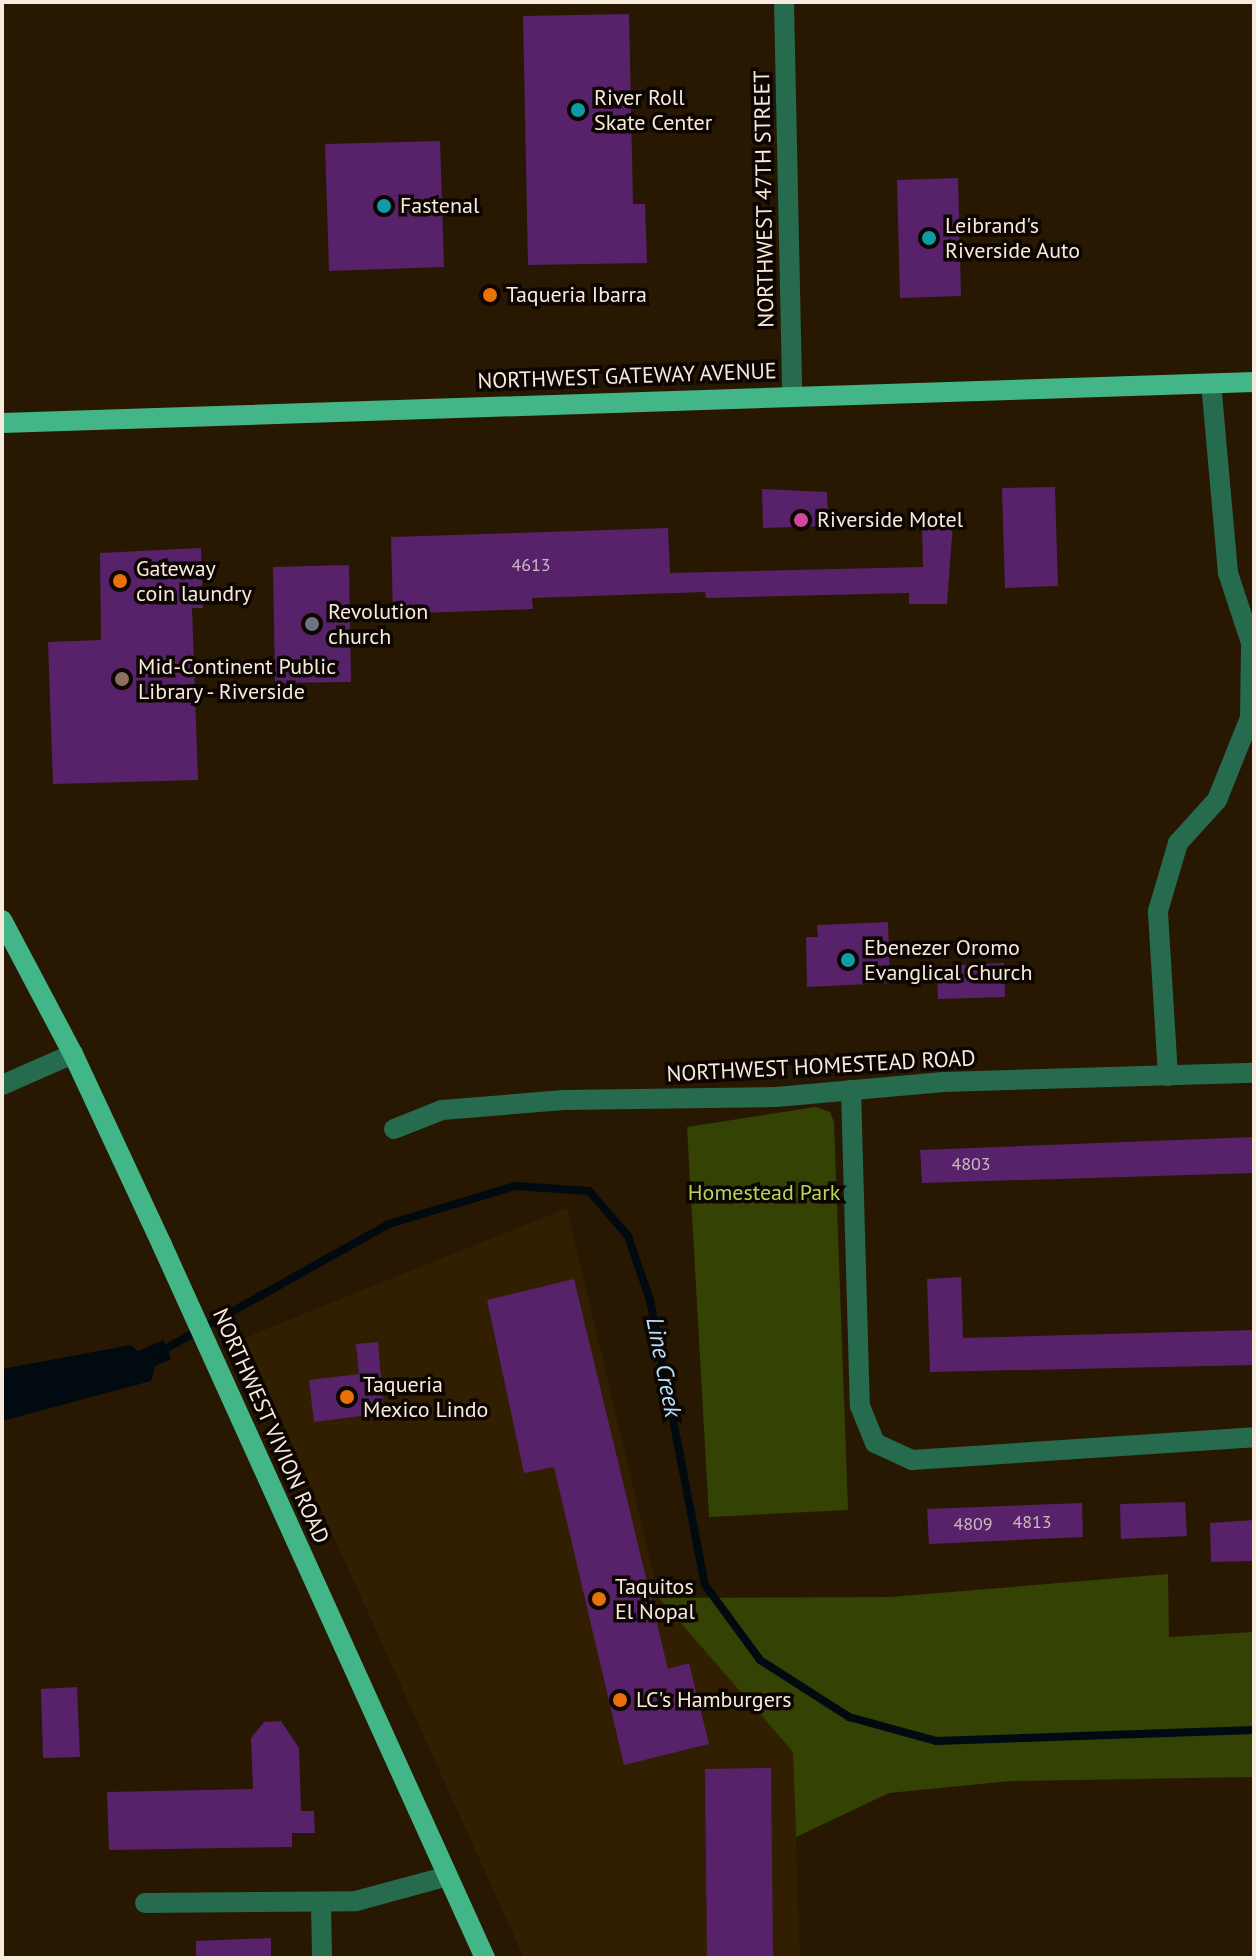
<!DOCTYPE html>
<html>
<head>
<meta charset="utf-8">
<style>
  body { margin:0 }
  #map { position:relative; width:1256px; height:1960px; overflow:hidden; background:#281802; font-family:"PT Sans",sans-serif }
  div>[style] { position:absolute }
  .built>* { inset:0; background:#321e00 }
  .green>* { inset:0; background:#344203 }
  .water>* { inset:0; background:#010a11 }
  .stream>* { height:8px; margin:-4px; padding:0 4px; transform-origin:4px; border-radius:4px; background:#010a11 }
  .building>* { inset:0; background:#572269 }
  .minor>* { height:20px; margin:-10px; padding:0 10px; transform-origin:10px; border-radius:10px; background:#266b4e }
  .major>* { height:20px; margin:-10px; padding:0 10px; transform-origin:10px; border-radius:10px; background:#42b686 }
  .dots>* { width:22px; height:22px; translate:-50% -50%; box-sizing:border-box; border:4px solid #0c0501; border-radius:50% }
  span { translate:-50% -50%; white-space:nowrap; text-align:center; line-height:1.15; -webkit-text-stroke:7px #0c0501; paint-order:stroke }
  .number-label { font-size:18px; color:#ceb9c0 }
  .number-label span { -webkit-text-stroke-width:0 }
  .poi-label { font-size:22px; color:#f6ebdd }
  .left { translate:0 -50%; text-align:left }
  .street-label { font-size:22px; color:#f6ebdd }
  .park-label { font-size:22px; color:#b5d659 }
  .water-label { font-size:24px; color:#b4e3ff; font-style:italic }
  .frame { position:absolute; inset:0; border:4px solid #f6ebdd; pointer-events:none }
</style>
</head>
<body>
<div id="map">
  <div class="built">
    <i style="clip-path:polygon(567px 1208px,659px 1597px,793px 1752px,800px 1958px,524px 1958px,244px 1338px)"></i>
  </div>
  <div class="green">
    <i style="clip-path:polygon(816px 1107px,830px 1112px,834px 1122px,848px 1510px,709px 1517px,687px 1127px)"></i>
    <i style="clip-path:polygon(1168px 1574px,1169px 1637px,1254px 1632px,1254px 1777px,1011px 1781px,889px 1793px,796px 1837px,793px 1752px,659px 1598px,890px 1597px)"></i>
  </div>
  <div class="water">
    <i style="clip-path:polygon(164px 1340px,171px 1359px,155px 1366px,151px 1381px,2px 1421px,2px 1369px,131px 1345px,138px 1351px)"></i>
  </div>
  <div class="stream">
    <i style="left:158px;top:1353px;width:265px;rotate:-29.2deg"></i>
    <i style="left:389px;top:1224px;width:132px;rotate:-16.8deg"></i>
    <i style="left:515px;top:1186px;width:74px;rotate:3.9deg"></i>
    <i style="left:589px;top:1191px;width:60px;rotate:49.1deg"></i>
    <i style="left:628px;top:1236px;width:68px;rotate:71deg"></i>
    <i style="left:650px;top:1300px;width:290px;rotate:79.1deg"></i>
    <i style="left:705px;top:1585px;width:93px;rotate:53.7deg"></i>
    <i style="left:760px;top:1660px;width:106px;rotate:32.6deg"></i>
    <i style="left:849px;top:1717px;width:90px;rotate:15.4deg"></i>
    <i style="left:936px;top:1741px;width:318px;rotate:-2deg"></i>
  </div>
  <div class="building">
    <i style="clip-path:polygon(629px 14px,633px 204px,645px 204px,647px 263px,528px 265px,523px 16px)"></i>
    <i style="clip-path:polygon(440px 141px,444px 267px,329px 271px,325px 144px)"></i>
    <i style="clip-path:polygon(958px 178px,961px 296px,900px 298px,897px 180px)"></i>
    <i style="clip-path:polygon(1055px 487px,1058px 586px,1005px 588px,1002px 488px)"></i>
    <i style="clip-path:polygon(762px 489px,827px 492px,828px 526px,763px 528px)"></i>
    <i style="clip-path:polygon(922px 523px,953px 523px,947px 604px,909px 604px,909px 593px,706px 598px,705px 592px,532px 598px,533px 609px,393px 614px,391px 537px,668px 528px,670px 573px,923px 567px)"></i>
    <i style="clip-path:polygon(201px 548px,203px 608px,192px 608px,198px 780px,53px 784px,48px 642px,101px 640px,100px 553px)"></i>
    <i style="clip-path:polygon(349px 565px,351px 682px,275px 683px,273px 567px)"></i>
    <i style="clip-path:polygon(888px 922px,890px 983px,807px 987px,806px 937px,818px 937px,817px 925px)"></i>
    <i style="clip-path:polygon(1004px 963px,1005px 997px,938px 999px,937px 966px)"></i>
    <i style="clip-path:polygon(1254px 1137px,1254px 1173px,922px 1183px,920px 1150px)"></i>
    <i style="clip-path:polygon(961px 1277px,963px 1338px,1254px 1330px,1254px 1365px,930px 1372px,927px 1279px)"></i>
    <i style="clip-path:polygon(574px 1279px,668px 1669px,689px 1663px,709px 1744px,624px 1765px,554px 1467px,524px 1473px,487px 1300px)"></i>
    <i style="clip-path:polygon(378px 1342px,384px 1413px,314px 1422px,309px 1380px,359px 1374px,356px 1344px)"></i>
    <i style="clip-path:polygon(1185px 1502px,1187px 1536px,1121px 1539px,1120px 1504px)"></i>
    <i style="clip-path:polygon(1082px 1503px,1083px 1537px,929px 1544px,927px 1509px)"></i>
    <i style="clip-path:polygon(1254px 1520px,1254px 1561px,1211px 1562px,1210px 1523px)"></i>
    <i style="clip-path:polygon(77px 1687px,80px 1757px,43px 1758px,41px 1689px)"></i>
    <i style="clip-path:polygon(281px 1721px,299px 1748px,301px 1811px,314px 1811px,315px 1833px,292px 1833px,292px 1847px,109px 1850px,107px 1792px,253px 1789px,251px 1738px,264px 1722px)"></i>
    <i style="clip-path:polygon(771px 1768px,773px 1958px,707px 1958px,705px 1769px)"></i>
    <i style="clip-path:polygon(271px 1938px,271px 1958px,196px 1958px,196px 1941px)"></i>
  </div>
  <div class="minor">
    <i style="left:784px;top:2px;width:393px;rotate:88.8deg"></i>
    <i style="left:1168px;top:1076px;width:165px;rotate:-93.5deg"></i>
    <i style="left:1158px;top:911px;width:71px;rotate:-73.6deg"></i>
    <i style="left:1178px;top:843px;width:58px;rotate:-47.8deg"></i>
    <i style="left:1217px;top:800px;width:88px;rotate:-68.1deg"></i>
    <i style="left:1250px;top:718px;width:75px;rotate:-89.2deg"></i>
    <i style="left:1251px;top:643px;width:74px;rotate:-108.2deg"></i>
    <i style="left:1228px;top:573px;width:190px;rotate:-95.1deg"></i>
    <i style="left:2px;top:1085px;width:77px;rotate:-23.6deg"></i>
    <i style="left:851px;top:1090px;width:316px;rotate:88.4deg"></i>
    <i style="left:860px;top:1406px;width:40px;rotate:68deg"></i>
    <i style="left:875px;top:1443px;width:41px;rotate:24.7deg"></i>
    <i style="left:912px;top:1460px;width:343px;rotate:-3.8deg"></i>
    <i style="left:394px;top:1129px;width:52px;rotate:-21.6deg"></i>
    <i style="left:442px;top:1110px;width:122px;rotate:-4.7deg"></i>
    <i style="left:564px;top:1100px;width:212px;rotate:-0.8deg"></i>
    <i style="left:776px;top:1097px;width:168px;rotate:-5.1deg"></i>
    <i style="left:943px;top:1082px;width:311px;rotate:-1.7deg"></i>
    <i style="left:145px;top:1903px;width:211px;rotate:-0.5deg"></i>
    <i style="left:356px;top:1901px;width:95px;rotate:-15.2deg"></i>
    <i style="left:321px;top:1904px;width:54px;rotate:88.9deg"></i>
  </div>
  <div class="major">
    <i style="left:2px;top:423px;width:1253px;rotate:-1.88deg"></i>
    <i style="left:2px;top:920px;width:152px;rotate:62.1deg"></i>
    <i style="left:73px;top:1054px;width:211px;rotate:65deg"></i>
    <i style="left:162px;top:1245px;width:783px;rotate:65.63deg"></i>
  </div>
  <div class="dots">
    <i style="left:578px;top:110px;background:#0f9aa8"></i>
    <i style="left:384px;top:206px;background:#0f9aa8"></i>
    <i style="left:929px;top:238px;background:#0f9aa8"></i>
    <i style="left:490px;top:295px;background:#e8710a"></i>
    <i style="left:801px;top:520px;background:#d1479c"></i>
    <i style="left:120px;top:581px;background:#e8710a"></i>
    <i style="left:312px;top:624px;background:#6b7280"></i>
    <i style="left:122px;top:679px;background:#8d6e63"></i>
    <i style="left:848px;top:960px;background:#0f9aa8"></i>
    <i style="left:347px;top:1397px;background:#e8710a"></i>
    <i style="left:599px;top:1599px;background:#e8710a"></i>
    <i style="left:620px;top:1700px;background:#e8710a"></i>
  </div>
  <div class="number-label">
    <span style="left:531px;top:565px">4613</span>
    <span style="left:971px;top:1164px">4803</span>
    <span style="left:1032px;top:1522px">4813</span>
    <span style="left:973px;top:1524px">4809</span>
  </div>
  <div class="poi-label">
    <span class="left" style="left:594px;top:110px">River Roll<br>Skate Center</span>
    <span class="left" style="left:400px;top:206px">Fastenal</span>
    <span class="left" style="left:945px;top:238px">Leibrand's<br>Riverside Auto</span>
    <span class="left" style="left:506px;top:295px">Taqueria Ibarra</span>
    <span class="left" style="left:817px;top:520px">Riverside Motel</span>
    <span class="left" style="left:136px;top:581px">Gateway<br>coin laundry</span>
    <span class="left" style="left:328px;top:624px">Revolution<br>church</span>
    <span class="left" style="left:138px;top:679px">Mid-Continent Public<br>Library - Riverside</span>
    <span class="left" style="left:864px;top:960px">Ebenezer Oromo<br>Evanglical Church</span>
    <span class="left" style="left:363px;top:1397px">Taqueria<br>Mexico Lindo</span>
    <span class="left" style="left:615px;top:1599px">Taquitos<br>El Nopal</span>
    <span class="left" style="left:636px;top:1700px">LC's Hamburgers</span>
  </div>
  <div class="street-label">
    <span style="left:764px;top:199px;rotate:-91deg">NORTHWEST 47TH STREET</span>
    <span style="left:627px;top:376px;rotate:-2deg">NORTHWEST GATEWAY AVENUE</span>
    <span style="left:821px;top:1066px;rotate:-3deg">NORTHWEST HOMESTEAD ROAD</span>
    <span style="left:271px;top:1426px;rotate:66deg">NORTHWEST VIVION ROAD</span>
  </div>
  <div class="park-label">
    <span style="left:764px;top:1193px">Homestead Park</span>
  </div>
  <div class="water-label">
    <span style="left:664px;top:1367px;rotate:79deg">Line Creek</span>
  </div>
  <div class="frame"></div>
</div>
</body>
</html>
